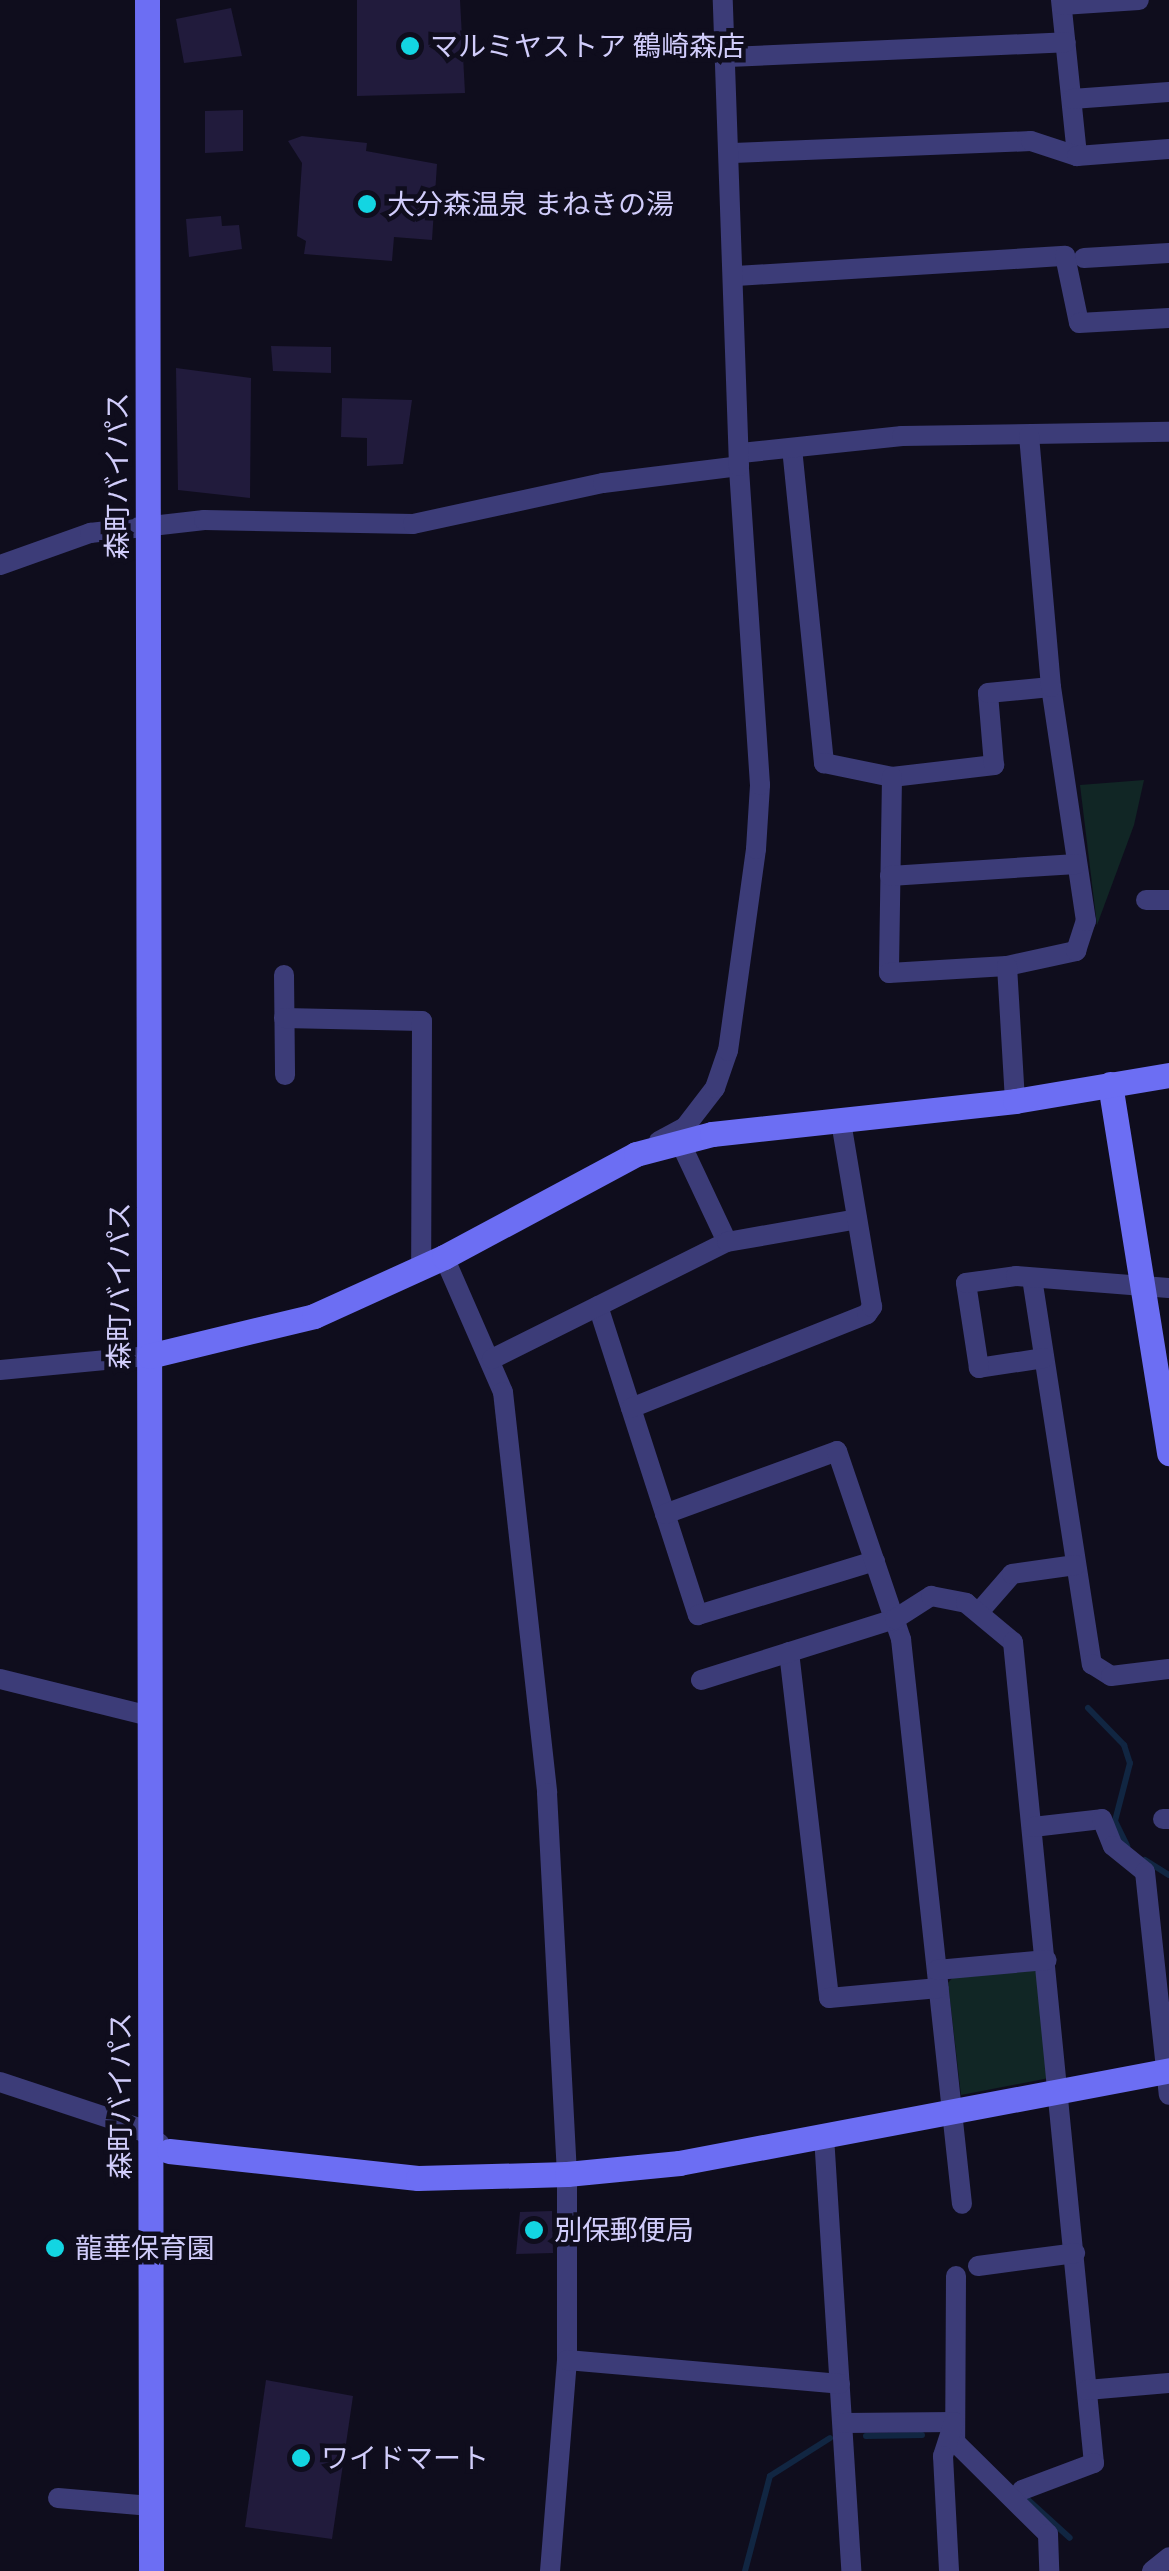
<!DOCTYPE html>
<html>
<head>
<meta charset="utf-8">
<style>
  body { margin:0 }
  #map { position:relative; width:1169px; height:2571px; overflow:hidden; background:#0f0d1d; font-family:"Golos Text","Noto Sans JP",sans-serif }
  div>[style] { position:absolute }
  .green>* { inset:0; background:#112625 }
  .stream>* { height:6px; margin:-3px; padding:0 3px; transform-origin:3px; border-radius:3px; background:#112642 }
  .building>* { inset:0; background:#211b3c }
  .street>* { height:20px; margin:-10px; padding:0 10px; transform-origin:10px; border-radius:10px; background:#3c3c78 }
  .secondary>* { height:25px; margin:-12.5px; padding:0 12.5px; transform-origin:12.5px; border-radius:12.5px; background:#6c6ef3 }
  .dots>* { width:28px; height:28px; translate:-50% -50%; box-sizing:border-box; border:5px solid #0f0d1d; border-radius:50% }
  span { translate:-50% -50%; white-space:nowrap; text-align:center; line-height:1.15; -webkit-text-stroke:9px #0f0d1d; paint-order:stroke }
  .poi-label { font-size:28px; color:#d1cdfb }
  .left { translate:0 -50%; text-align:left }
  .street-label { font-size:28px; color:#d1cdfb }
</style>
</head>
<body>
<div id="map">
  <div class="green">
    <i style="clip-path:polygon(1144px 780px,1134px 825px,1097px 925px,1080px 785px)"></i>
    <i style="clip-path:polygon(1031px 1969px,1039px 1973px,1049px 2078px,961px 2095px,948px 1983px,954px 1976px)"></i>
  </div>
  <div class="stream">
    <i style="left:1088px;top:1708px;width:52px;rotate:45.8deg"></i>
    <i style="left:1124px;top:1745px;width:19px;rotate:72deg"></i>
    <i style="left:1130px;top:1763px;width:60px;rotate:104.5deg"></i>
    <i style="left:1115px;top:1821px;width:28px;rotate:64deg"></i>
    <i style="left:1145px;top:1860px;width:28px;rotate:32deg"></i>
    <i style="left:866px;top:2436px;width:56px;rotate:-1deg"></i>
    <i style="left:1026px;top:2498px;width:59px;rotate:42.3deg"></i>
    <i style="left:745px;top:2571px;width:98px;rotate:-75.3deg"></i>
    <i style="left:770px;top:2476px;width:71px;rotate:-32.3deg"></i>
  </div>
  <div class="building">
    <i style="clip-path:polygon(357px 0,460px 0,465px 93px,357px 96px)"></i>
    <i style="clip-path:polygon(231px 8px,242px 56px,184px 63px,176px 19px)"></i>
    <i style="clip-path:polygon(243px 110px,243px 151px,205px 153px,205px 111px)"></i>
    <i style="clip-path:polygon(302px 136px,367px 143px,366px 151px,437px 164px,432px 240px,394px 237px,392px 261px,304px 254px,306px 241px,297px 236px,302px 163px,288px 141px)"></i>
    <i style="clip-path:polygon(221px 216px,222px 226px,239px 225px,242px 249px,189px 257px,186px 219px)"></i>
    <i style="clip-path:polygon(271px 346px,331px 347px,331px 373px,273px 371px)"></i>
    <i style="clip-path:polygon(176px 368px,251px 378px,250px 498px,178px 490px)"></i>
    <i style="clip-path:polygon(342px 398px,412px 400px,403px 464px,367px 466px,367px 438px,341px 437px)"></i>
    <i style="clip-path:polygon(552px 2211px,553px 2253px,516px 2254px,520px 2212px)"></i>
    <i style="clip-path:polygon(266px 2380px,353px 2396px,332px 2539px,245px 2527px)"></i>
  </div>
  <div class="street">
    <i style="left:1061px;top:0;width:157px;rotate:84.1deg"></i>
    <i style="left:1062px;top:5px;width:77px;rotate:-3.7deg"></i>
    <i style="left:728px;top:57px;width:338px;rotate:-2.5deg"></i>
    <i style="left:1072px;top:99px;width:97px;rotate:-4.1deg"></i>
    <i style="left:733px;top:153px;width:298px;rotate:-2.3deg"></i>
    <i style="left:1031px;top:141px;width:48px;rotate:18.1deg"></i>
    <i style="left:1077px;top:156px;width:92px;rotate:-4.4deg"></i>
    <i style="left:1084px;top:258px;width:85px;rotate:-3.4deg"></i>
    <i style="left:736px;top:276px;width:330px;rotate:-3.5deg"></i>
    <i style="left:1065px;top:256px;width:68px;rotate:78.2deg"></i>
    <i style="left:1079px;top:323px;width:90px;rotate:-3.2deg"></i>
    <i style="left:792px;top:448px;width:317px;rotate:84.2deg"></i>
    <i style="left:824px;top:763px;width:69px;rotate:11.6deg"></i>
    <i style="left:892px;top:777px;width:103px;rotate:-6.7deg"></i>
    <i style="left:994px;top:765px;width:72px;rotate:-94.8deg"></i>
    <i style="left:988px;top:693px;width:63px;rotate:-5.4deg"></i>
    <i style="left:741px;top:453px;width:162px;rotate:-6deg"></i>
    <i style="left:902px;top:436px;width:267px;rotate:-0.9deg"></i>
    <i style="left:0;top:565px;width:96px;rotate:-19.6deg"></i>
    <i style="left:90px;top:533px;width:115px;rotate:-6.5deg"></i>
    <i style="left:204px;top:520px;width:209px;rotate:1.1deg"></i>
    <i style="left:413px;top:524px;width:194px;rotate:-12.2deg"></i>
    <i style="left:603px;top:483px;width:137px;rotate:-7.1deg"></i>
    <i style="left:892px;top:777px;width:196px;rotate:90.9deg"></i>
    <i style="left:889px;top:973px;width:118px;rotate:-3.4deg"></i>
    <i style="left:1007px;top:966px;width:71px;rotate:-12.3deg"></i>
    <i style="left:1076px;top:951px;width:32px;rotate:-72deg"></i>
    <i style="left:1086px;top:921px;width:237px;rotate:-98.5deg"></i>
    <i style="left:1051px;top:687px;width:252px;rotate:-95deg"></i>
    <i style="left:890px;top:876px;width:187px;rotate:-3.7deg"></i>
    <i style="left:1146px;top:900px;width:23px"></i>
    <i style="left:1007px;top:966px;width:135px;rotate:86.6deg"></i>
    <i style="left:284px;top:975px;width:100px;rotate:89.4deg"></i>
    <i style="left:284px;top:1018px;width:138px;rotate:1.2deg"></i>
    <i style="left:422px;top:1021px;width:247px;rotate:90.2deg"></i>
    <i style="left:659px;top:1141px;width:30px;rotate:-28deg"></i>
    <i style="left:685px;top:1127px;width:49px;rotate:-52.4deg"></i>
    <i style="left:715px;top:1088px;width:39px;rotate:-71deg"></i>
    <i style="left:728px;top:1051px;width:204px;rotate:-82.1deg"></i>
    <i style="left:756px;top:849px;width:64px;rotate:-86.4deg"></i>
    <i style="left:760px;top:785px;width:320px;rotate:-93.8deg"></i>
    <i style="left:739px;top:466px;width:466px;rotate:-92deg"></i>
    <i style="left:680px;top:1142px;width:110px;rotate:64.8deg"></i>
    <i style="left:444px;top:1257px;width:147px;rotate:66.4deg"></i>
    <i style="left:503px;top:1392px;width:403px;rotate:83.7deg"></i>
    <i style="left:547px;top:1793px;width:382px;rotate:87deg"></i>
    <i style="left:567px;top:2174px;width:186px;rotate:90deg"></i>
    <i style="left:567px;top:2360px;width:212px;rotate:94.6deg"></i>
    <i style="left:1032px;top:1278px;width:391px;rotate:81.2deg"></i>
    <i style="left:1092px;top:1664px;width:22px;rotate:32deg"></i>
    <i style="left:1111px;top:1676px;width:58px;rotate:-6.9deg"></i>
    <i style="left:598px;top:1306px;width:325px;rotate:72.1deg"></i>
    <i style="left:698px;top:1615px;width:185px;rotate:-17deg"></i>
    <i style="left:1044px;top:1358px;width:66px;rotate:171.3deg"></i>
    <i style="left:979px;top:1368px;width:86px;rotate:-98.7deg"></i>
    <i style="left:966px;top:1283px;width:50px;rotate:-8deg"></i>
    <i style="left:1016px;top:1276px;width:153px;rotate:4.5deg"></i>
    <i style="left:492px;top:1359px;width:263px;rotate:-26.5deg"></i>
    <i style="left:727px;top:1242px;width:132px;rotate:-10deg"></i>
    <i style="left:0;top:1370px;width:150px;rotate:-5.4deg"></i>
    <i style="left:631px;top:1408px;width:254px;rotate:-21.7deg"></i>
    <i style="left:867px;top:1314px;width:9px;rotate:-54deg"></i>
    <i style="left:872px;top:1307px;width:189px;rotate:-99.5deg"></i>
    <i style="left:665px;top:1514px;width:183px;rotate:-20.1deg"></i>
    <i style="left:837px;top:1451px;width:199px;rotate:71.2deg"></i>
    <i style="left:901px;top:1639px;width:568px;rotate:83.84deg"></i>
    <i style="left:979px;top:1612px;width:50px;rotate:-49deg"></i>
    <i style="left:1012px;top:1574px;width:64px;rotate:-8.1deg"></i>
    <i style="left:789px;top:1652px;width:348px;rotate:83.4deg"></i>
    <i style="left:829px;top:1998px;width:110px;rotate:-5.2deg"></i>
    <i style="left:0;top:1679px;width:154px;rotate:13.9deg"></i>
    <i style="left:701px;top:1680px;width:203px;rotate:-17.5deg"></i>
    <i style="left:895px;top:1619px;width:43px;rotate:-32.6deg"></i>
    <i style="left:931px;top:1596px;width:36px;rotate:11deg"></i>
    <i style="left:966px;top:1603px;width:61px;rotate:39.7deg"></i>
    <i style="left:1013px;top:1642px;width:825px;rotate:84.37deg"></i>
    <i style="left:1094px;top:2463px;width:77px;rotate:159.4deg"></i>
    <i style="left:1163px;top:1819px;width:6px"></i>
    <i style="left:1033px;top:1827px;width:69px;rotate:-6.6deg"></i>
    <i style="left:1102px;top:1819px;width:29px;rotate:68deg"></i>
    <i style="left:1113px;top:1846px;width:41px;rotate:39.1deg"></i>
    <i style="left:1145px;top:1872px;width:224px;rotate:83.9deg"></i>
    <i style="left:937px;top:1970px;width:110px;rotate:-5.2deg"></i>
    <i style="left:0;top:2082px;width:143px;rotate:18.3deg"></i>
    <i style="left:136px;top:2127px;width:29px;rotate:35deg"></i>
    <i style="left:824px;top:2136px;width:436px;rotate:86.4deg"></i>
    <i style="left:978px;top:2266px;width:98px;rotate:-7.6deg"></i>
    <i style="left:956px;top:2276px;width:166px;rotate:90.3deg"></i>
    <i style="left:955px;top:2442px;width:131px;rotate:44.7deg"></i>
    <i style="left:1048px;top:2534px;width:37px;rotate:88deg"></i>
    <i style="left:567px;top:2360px;width:274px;rotate:5deg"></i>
    <i style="left:1087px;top:2390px;width:82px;rotate:-4.9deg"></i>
    <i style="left:844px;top:2423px;width:110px;rotate:-0.5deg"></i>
    <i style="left:954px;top:2422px;width:36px;rotate:108deg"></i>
    <i style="left:943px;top:2456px;width:115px;rotate:87deg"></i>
    <i style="left:58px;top:2498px;width:93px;rotate:4.9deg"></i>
    <i style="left:1152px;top:2571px;width:22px;rotate:-39deg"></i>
  </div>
  <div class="secondary">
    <i style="left:147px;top:0;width:2571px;rotate:89.91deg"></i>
    <i style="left:1110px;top:1084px;width:374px;rotate:80.9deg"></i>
    <i style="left:149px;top:1356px;width:170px;rotate:-13.6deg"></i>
    <i style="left:314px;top:1316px;width:143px;rotate:-24.4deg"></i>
    <i style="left:444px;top:1257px;width:218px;rotate:-28.2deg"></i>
    <i style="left:636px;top:1154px;width:79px;rotate:-14.7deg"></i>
    <i style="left:712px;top:1134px;width:305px;rotate:-6.2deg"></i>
    <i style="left:1015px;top:1101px;width:156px;rotate:-9.6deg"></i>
    <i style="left:169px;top:2151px;width:250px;rotate:6.2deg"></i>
    <i style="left:418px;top:2178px;width:149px;rotate:-1.5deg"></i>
    <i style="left:567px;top:2174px;width:113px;rotate:-5.6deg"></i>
    <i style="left:679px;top:2163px;width:499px;rotate:-10.7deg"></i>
  </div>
  <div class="dots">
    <i style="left:410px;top:46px;background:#13d5e2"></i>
    <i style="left:367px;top:204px;background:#13d5e2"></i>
    <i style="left:534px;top:2230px;background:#13d5e2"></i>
    <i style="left:55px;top:2248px;background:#13d5e2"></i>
    <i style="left:301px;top:2458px;background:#13d5e2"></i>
  </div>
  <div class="poi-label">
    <span class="left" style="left:430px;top:46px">マルミヤストア 鶴崎森店</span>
    <span class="left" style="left:387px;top:204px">大分森温泉 まねきの湯</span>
    <span class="left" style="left:554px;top:2230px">別保郵便局</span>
    <span class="left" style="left:75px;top:2248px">龍華保育園</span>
    <span class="left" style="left:321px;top:2458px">ワイドマート</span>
  </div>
  <div class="street-label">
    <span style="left:117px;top:476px;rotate:-90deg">森町バイパス</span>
    <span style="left:119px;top:1286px;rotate:-90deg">森町バイパス</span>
    <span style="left:120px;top:2096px;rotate:-90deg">森町バイパス</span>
  </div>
</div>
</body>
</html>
